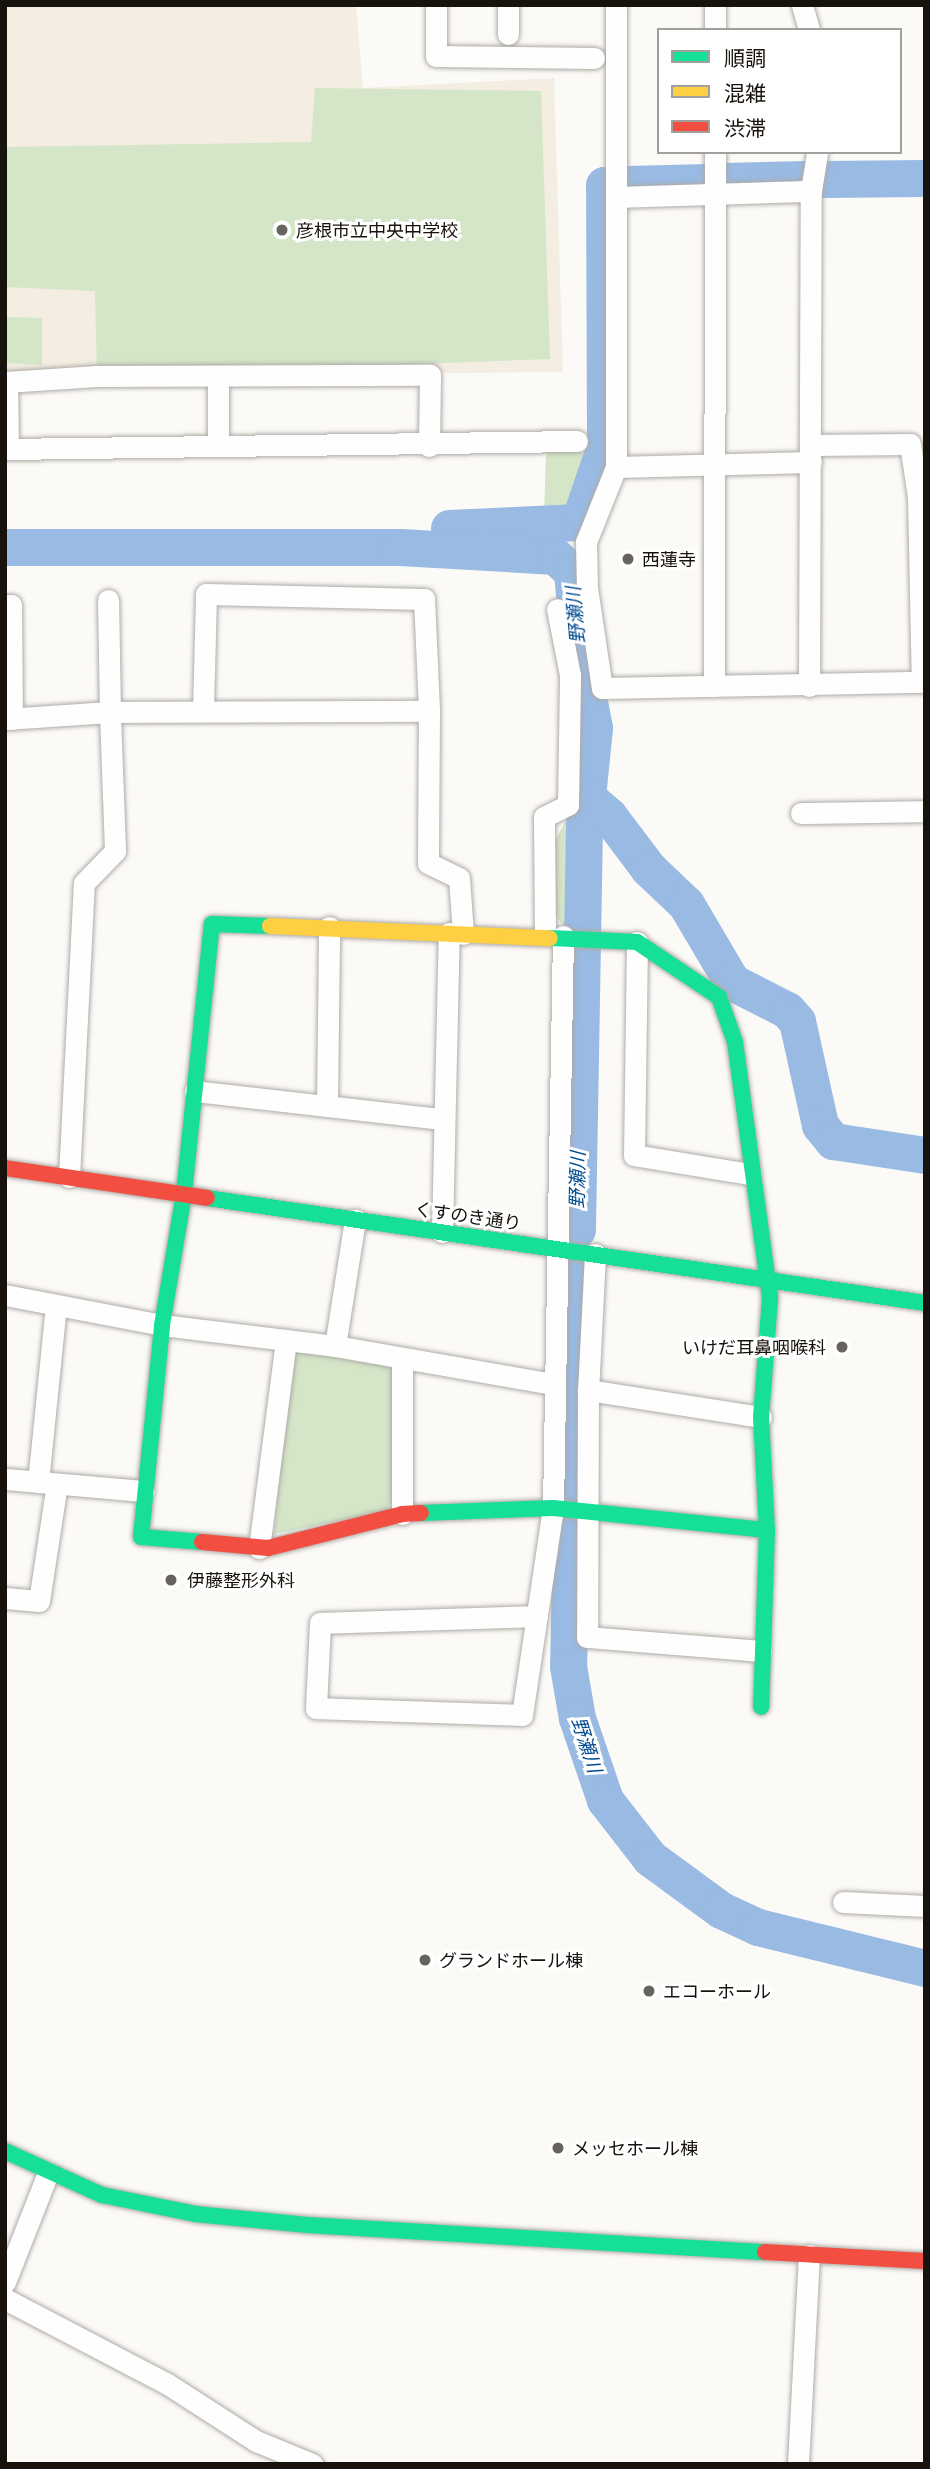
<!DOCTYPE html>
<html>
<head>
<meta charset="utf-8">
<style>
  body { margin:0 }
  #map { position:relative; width:930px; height:2469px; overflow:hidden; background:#fcfaf7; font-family:"Noto Sans","Noto Sans JP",sans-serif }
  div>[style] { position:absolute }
  .built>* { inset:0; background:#f3ede2 }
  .green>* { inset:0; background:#d4e5c8 }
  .river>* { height:37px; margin:-18.5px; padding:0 18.5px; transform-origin:18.5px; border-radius:18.5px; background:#99bae3 }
  .roads { filter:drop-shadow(0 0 2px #aeaba6) drop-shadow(0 0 2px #aeaba6) }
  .street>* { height:21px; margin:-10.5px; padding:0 10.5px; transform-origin:10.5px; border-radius:10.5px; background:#fffefe }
  .fast>* { height:16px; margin:-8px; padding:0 8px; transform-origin:8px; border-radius:8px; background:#16e098 }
  .slow>* { height:16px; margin:-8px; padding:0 8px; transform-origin:8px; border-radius:8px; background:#ffcf43 }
  .jam>* { height:16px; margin:-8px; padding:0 8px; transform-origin:8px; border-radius:8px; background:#f24e42 }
  .dots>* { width:19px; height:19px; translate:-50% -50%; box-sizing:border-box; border:4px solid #fff; border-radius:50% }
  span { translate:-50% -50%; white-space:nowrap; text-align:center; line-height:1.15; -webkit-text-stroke:6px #fff; paint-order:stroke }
  .poi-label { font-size:18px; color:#17120b }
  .left { translate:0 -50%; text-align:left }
  .right { translate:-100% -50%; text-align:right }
  .street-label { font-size:18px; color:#17120b }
  .water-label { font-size:19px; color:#034d93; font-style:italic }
  .frame { position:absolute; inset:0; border:7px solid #17120b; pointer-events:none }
  .legend { position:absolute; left:657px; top:28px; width:245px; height:126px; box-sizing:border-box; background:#fff; border:2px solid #a2a09d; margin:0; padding:9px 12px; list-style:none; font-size:21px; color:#17120b }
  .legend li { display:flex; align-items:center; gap:14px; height:35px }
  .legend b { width:35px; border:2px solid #a2a09d }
</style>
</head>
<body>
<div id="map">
  <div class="built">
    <i style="clip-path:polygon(5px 5px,356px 5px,363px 88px,554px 78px,563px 372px,5px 377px)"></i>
  </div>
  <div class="green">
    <i style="clip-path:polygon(315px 88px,541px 91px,550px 359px,97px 376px,95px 291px,5px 287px,5px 147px,311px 142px)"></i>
    <i style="clip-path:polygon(5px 317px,42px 318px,42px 365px,5px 363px)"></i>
    <i style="clip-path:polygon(546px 452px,590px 452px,570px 511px,561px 517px,544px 518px)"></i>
    <i style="clip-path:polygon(569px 814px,575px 814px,573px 926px,565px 927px,552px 913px,552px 847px)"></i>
    <i style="clip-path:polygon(300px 1349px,386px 1363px,394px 1371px,394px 1499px,386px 1511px,274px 1534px,291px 1355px)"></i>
  </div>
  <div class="river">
    <i style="left:823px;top:179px;width:102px;rotate:-0.6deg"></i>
    <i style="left:723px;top:181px;width:83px;rotate:-1.4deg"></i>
    <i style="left:627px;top:184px;width:81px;rotate:-1.4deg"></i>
    <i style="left:449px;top:528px;width:130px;rotate:-2.6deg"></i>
    <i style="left:579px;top:522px;width:80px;rotate:-71.1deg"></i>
    <i style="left:605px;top:446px;width:261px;rotate:-90.2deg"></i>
    <i style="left:604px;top:185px;width:6px"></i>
    <i style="left:5px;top:547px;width:395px"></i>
    <i style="left:400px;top:547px;width:155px;rotate:3.3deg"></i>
    <i style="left:555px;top:556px;width:23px;rotate:43deg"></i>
    <i style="left:572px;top:572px;width:78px;rotate:84.9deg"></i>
    <i style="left:579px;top:650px;width:79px;rotate:79.1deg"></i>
    <i style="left:594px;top:728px;width:99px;rotate:95.8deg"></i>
    <i style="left:584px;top:826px;width:404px;rotate:91deg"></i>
    <i style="left:587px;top:797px;width:29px;rotate:41deg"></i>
    <i style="left:609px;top:816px;width:65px;rotate:53.1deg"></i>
    <i style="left:648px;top:868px;width:52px;rotate:43.5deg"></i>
    <i style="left:686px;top:904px;width:91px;rotate:59.5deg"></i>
    <i style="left:732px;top:982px;width:62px;rotate:27deg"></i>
    <i style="left:787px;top:1010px;width:15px;rotate:48deg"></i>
    <i style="left:797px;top:1021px;width:107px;rotate:77.5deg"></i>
    <i style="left:820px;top:1125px;width:21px;rotate:51deg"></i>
    <i style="left:833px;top:1141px;width:93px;rotate:8.7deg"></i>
    <i style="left:575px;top:1273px;width:393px;rotate:91deg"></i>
    <i style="left:568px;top:1666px;width:53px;rotate:80.2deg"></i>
    <i style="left:577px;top:1718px;width:87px;rotate:71.1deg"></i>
    <i style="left:605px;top:1800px;width:73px;rotate:52.2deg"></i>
    <i style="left:650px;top:1858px;width:88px;rotate:36.2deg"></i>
    <i style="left:721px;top:1910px;width:41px;rotate:24.7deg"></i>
    <i style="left:758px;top:1927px;width:172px;rotate:13.8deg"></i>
  </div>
  <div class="roads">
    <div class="street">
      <i style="left:436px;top:5px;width:51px;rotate:90deg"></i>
      <i style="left:436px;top:56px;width:158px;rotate:0.7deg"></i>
      <i style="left:508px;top:5px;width:29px;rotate:90deg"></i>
      <i style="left:616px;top:5px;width:462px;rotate:90deg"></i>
      <i style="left:616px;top:467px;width:81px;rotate:111.8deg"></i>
      <i style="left:586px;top:542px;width:46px;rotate:88.8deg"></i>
      <i style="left:587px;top:588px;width:101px;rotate:81.5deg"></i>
      <i style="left:602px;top:688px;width:323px;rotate:-1.1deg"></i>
      <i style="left:802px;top:5px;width:26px;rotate:74deg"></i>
      <i style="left:715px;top:30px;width:25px;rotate:-90deg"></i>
      <i style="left:618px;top:197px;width:193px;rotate:-1.8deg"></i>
      <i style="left:5px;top:382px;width:92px;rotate:-3.7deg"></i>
      <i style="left:97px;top:376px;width:333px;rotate:-0.2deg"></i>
      <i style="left:430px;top:375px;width:71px;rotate:90.8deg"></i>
      <i style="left:7px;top:382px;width:65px;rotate:89.1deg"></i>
      <i style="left:812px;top:445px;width:98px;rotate:-0.6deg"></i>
      <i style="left:910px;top:444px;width:54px;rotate:81.4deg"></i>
      <i style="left:918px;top:497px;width:185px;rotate:88.8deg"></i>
      <i style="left:218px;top:446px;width:69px;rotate:-90deg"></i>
      <i style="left:5px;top:449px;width:572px;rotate:-0.8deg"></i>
      <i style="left:616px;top:467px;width:195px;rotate:-1.5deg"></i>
      <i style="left:5px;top:605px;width:6px"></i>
      <i style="left:11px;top:605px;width:114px;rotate:89.5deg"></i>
      <i style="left:714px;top:686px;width:534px;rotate:-89.89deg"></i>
      <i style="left:809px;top:686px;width:495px;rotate:-89.8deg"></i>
      <i style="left:811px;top:191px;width:39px;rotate:-81deg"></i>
      <i style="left:203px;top:710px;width:116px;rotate:-88.5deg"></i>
      <i style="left:206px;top:594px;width:218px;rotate:1.3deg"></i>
      <i style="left:424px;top:599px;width:112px;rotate:87.4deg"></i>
      <i style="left:5px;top:719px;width:105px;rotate:-3.8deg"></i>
      <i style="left:110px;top:712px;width:112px;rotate:-91deg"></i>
      <i style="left:801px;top:813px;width:124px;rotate:-0.9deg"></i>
      <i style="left:545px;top:935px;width:118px;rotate:-90.5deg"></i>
      <i style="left:544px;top:817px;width:27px;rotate:-27deg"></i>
      <i style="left:568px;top:805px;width:130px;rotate:-89.1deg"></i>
      <i style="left:570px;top:675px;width:67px;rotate:-101.1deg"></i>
      <i style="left:637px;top:942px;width:213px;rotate:90.8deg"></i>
      <i style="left:634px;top:1155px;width:118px;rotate:9.3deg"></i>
      <i style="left:195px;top:1091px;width:249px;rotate:6.5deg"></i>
      <i style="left:327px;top:1103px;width:176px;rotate:-89.3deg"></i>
      <i style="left:69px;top:1177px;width:294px;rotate:-87.1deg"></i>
      <i style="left:84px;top:883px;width:45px;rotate:-45.9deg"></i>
      <i style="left:115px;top:851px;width:139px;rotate:-92.1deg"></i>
      <i style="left:110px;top:712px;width:319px;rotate:-0.2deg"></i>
      <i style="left:429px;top:711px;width:152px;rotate:90.4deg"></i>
      <i style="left:428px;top:863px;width:34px;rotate:26deg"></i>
      <i style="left:459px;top:878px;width:56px;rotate:85.9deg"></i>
      <i style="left:442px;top:1232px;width:299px;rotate:-88.7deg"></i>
      <i style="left:595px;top:1254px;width:136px;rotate:92.9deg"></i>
      <i style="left:588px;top:1390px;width:247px;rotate:90.2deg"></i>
      <i style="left:587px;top:1637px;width:174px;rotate:4.6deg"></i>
      <i style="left:5px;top:1295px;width:160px;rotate:10.8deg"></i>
      <i style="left:162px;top:1325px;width:174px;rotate:6.9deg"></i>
      <i style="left:335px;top:1346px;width:220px;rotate:9.9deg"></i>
      <i style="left:335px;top:1346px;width:128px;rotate:-81deg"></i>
      <i style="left:588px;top:1390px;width:175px;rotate:8.9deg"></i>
      <i style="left:5px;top:1479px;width:139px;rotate:5deg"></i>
      <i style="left:38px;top:1482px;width:178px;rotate:-84.2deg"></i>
      <i style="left:402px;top:1514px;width:156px;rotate:-90deg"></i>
      <i style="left:259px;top:1548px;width:210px;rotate:-82.6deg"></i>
      <i style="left:5px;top:1598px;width:34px;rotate:5deg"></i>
      <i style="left:39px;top:1601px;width:118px;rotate:-81.3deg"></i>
      <i style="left:537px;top:1616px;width:217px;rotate:178.2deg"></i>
      <i style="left:320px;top:1623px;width:85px;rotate:92.7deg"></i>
      <i style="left:316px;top:1708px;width:206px;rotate:1.9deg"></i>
      <i style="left:522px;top:1715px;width:209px;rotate:-81.5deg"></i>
      <i style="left:553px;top:1508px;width:572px;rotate:-89deg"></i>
      <i style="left:843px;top:1902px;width:82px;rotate:2.8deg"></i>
      <i style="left:5px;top:2282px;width:117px;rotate:-68.5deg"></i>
      <i style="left:5px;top:2299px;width:182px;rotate:27.6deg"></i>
      <i style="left:166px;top:2383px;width:107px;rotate:32.8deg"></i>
      <i style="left:256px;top:2441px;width:61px;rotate:22.3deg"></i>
      <i style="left:798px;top:2464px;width:209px;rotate:-87deg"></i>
    </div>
    <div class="fast">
      <i style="left:550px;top:938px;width:87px;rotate:2.6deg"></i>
      <i style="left:637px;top:942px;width:99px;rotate:33.9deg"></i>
      <i style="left:719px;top:997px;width:48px;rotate:70.4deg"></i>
      <i style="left:735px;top:1042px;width:258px;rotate:82.2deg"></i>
      <i style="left:770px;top:1298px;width:119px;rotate:94.3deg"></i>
      <i style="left:761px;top:1417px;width:113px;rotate:87deg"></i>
      <i style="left:767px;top:1530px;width:177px;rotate:91.9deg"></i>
      <i style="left:207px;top:1198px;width:726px;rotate:8.32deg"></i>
      <i style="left:421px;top:1513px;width:132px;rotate:-2.2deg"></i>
      <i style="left:553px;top:1508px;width:215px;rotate:5.9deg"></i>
      <i style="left:202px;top:1542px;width:61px;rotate:-175.3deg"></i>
      <i style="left:141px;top:1537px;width:213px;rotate:-84.3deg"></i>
      <i style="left:162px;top:1325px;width:134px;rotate:-80.5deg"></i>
      <i style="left:184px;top:1193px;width:270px;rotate:-84.1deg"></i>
      <i style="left:212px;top:924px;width:58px;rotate:2deg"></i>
      <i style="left:5px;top:2151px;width:107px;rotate:24.4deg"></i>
      <i style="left:102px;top:2195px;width:95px;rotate:11.5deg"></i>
      <i style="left:195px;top:2214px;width:113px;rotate:5.6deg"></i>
      <i style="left:307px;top:2225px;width:459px;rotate:3.4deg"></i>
    </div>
    <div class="slow">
      <i style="left:270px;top:926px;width:280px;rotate:2.5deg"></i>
    </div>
    <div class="jam">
      <i style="left:5px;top:1168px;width:204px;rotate:8.4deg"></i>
      <i style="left:202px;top:1542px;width:66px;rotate:5.2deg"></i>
      <i style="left:268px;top:1548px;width:138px;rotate:-14.2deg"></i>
      <i style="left:402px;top:1514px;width:19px;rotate:-3deg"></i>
      <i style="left:765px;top:2252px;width:160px;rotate:3.2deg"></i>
    </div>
  </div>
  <div class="dots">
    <i style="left:282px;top:230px;background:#67635e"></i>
    <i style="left:628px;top:559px;background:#67635e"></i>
    <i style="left:842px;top:1347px;background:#67635e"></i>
    <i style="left:171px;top:1580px;background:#67635e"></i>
    <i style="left:425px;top:1960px;background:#67635e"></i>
    <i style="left:649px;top:1991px;background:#67635e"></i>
    <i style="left:558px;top:2148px;background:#67635e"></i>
  </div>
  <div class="poi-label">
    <span class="left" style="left:296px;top:230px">彦根市立中央中学校</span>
    <span class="left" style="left:642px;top:559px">西蓮寺</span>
    <span class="right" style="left:826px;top:1347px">いけだ耳鼻咽喉科</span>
    <span class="left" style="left:187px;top:1580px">伊藤整形外科</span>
    <span class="left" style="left:439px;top:1960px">グランドホール棟</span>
    <span class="left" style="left:663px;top:1991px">エコーホール</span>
    <span class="left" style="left:572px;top:2148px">メッセホール棟</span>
  </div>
  <div class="street-label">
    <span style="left:468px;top:1216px;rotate:8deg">くすのき通り</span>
  </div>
  <div class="water-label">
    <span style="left:576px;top:615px;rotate:-95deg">野瀬川</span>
    <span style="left:578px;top:1180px;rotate:-89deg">野瀬川</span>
    <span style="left:586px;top:1745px;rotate:72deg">野瀬川</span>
  </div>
  <div class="frame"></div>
  <ul class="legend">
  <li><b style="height:9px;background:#16e098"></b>順調</li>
  <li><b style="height:9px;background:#ffcf43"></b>混雑</li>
  <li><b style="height:9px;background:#f24e42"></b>渋滞</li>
  </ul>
</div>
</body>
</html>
